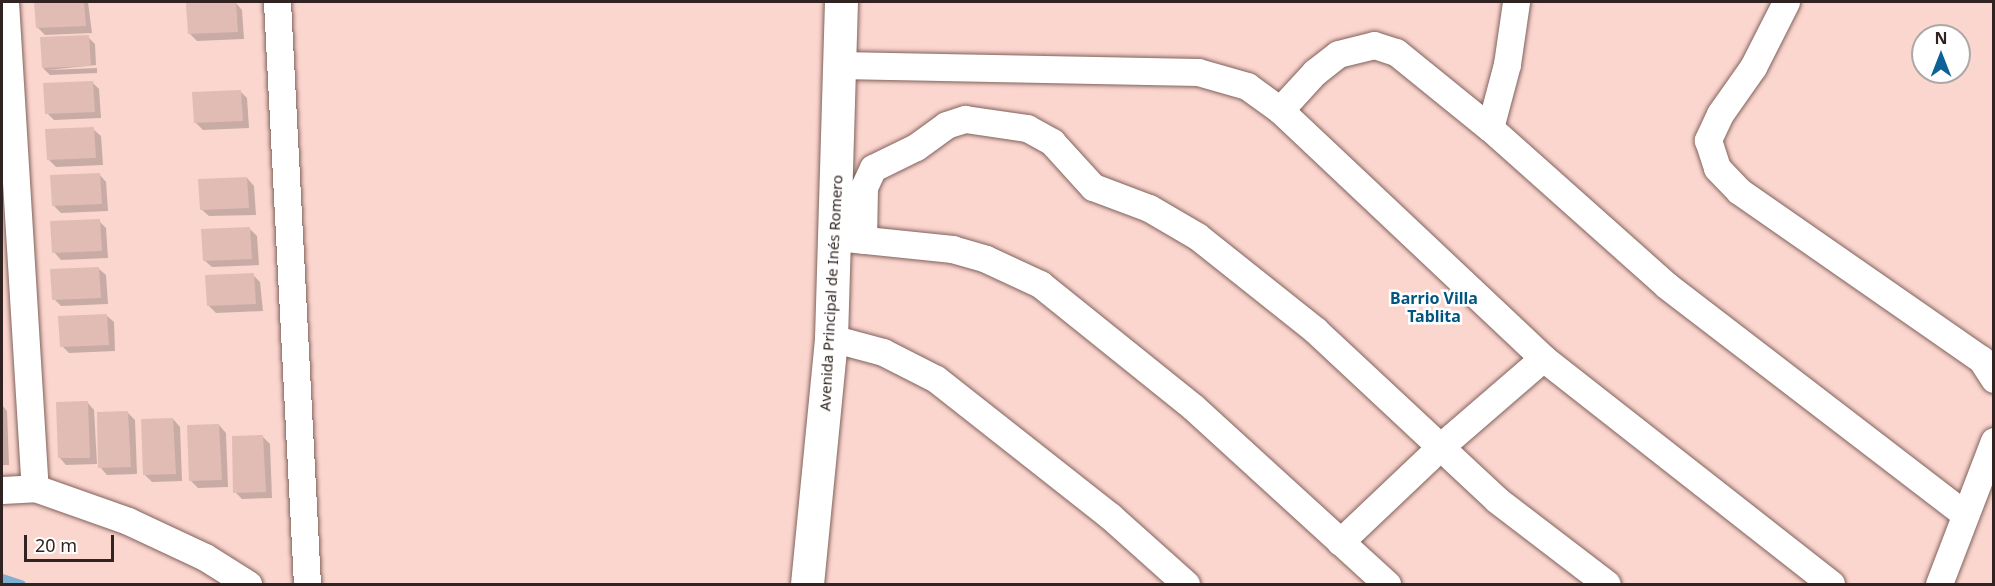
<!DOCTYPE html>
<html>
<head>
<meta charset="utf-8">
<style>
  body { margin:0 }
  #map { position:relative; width:1995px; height:586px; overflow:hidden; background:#fbd6cf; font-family:"Noto Sans",sans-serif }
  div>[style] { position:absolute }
  .shadow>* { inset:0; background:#0003 }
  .stream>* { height:9px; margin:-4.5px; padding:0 4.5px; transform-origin:4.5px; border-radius:4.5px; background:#81afd2 }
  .building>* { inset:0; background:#e0bcb5 }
  .roads { filter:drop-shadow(0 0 2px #81625c) drop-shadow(0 0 2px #81625c) }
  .minor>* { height:27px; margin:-13.5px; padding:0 13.5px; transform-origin:13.5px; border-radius:13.5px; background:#fff }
  .tertiary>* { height:33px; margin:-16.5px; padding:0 16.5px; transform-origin:16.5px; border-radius:16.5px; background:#fff }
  span { translate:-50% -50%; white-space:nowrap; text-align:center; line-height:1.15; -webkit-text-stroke:5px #fff; paint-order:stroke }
  .street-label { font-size:15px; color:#312321 }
  .neighbourhood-label { font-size:16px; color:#035581; font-weight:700 }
  .frame { position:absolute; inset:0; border:3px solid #312321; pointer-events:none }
  .north { position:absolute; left:1911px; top:24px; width:60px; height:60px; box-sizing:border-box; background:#fff; border:2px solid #ada7a6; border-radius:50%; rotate:0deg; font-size:16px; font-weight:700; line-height:24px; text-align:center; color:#312321 }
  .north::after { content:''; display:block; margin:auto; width:21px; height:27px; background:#0c6294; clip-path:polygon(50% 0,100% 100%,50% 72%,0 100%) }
  .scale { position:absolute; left:24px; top:535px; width:90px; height:27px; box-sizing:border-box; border:3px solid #312321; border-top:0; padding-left:8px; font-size:18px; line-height:21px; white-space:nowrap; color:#312321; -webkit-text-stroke:4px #fff; paint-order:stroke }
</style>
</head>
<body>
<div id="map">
  <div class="shadow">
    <i style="clip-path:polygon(36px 2px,88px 2px,92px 33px,45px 35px,38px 28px)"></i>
    <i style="clip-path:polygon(235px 2px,242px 10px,244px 39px,197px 41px,190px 34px)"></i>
    <i style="clip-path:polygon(88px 37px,95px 44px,96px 65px,48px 70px,97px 68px,97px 73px,50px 75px,43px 68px)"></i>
    <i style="clip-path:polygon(92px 82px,99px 89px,101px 118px,54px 120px,47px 113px)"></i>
    <i style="clip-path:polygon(240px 91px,247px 98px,249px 128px,203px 130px,195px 122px)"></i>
    <i style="clip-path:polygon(93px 129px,101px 136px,103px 165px,56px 167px,49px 160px)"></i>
    <i style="clip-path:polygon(99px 174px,106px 182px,108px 211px,61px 213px,54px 206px)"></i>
    <i style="clip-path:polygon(247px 178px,254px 186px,256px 215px,209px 216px,201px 209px)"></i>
    <i style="clip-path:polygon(99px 221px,106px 228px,108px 258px,61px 260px,54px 252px)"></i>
    <i style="clip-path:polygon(250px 229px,257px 236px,259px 265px,212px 267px,204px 260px)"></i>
    <i style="clip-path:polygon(98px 268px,106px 275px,108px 304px,61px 306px,54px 299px)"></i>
    <i style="clip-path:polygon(253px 275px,260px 282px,263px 311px,216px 313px,208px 305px)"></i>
    <i style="clip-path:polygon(106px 315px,114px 322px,115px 351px,69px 353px,62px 346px)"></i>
    <i style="clip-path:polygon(87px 402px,94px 410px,97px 464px,66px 465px,59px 457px)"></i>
    <i style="clip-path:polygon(2px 405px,7px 411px,9px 465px,2px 465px)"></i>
    <i style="clip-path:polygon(127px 412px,135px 420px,137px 474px,107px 475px,100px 467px)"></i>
    <i style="clip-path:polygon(173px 419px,180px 427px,182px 481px,152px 482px,144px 474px)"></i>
    <i style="clip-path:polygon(219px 425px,226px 433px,228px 487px,198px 488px,190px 480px)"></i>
    <i style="clip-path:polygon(263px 437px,270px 444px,272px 498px,242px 499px,235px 492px)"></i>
  </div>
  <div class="stream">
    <i style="left:2px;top:578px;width:20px;rotate:18deg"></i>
  </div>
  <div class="building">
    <i style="clip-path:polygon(34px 2px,84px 2px,86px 26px,36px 28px)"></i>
    <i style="clip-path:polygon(219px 2px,236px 2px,238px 32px,188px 34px,186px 3px)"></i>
    <i style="clip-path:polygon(89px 35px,91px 66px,42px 68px,40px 37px)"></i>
    <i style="clip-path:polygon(93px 81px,95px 112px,45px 114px,43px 83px)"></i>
    <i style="clip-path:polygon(241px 90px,243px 121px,194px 123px,192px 92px)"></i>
    <i style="clip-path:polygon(94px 127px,96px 158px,47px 160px,45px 129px)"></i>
    <i style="clip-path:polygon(100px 173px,102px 204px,52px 206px,50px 175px)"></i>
    <i style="clip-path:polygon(247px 177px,249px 208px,200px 210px,198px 179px)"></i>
    <i style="clip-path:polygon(100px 219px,102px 251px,52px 253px,50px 221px)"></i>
    <i style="clip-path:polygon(250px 227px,252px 259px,203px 261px,201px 229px)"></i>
    <i style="clip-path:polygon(99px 267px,101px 298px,52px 300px,50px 269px)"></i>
    <i style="clip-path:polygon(254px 273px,256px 304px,207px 306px,205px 275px)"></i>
    <i style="clip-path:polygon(107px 314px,109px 345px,60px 347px,58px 316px)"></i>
    <i style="clip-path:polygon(88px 401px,90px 458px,58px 458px,56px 402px)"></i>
    <i style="clip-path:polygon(128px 411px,131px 467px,98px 468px,97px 412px)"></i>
    <i style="clip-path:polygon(173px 418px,176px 474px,143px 475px,141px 419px)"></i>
    <i style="clip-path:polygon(219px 424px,222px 480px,189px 481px,187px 425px)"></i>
    <i style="clip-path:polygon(263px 435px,266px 492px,233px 493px,232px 436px)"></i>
  </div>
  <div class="roads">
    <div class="minor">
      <i style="left:5px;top:2px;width:487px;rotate:86.5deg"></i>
      <i style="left:277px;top:2px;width:583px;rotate:87.05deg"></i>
      <i style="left:1786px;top:2px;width:73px;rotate:116.9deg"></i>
      <i style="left:1753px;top:67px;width:57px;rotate:125.1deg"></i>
      <i style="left:1720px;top:114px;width:29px;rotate:115deg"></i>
      <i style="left:1708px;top:140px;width:29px;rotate:72deg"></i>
      <i style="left:1717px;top:168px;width:32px;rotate:46deg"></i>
      <i style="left:1739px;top:191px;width:295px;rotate:34.8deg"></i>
      <i style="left:1981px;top:359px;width:24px;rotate:57deg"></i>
      <i style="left:839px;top:65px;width:359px;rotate:1.1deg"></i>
      <i style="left:1198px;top:72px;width:51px;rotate:15.9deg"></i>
      <i style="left:1247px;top:86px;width:41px;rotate:36deg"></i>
      <i style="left:1280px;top:110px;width:361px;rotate:43.3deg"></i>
      <i style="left:1543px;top:358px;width:366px;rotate:38.1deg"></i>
      <i style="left:1280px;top:110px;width:52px;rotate:-47.4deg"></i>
      <i style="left:1315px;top:72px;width:29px;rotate:-38deg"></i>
      <i style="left:1338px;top:54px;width:37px;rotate:-14deg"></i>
      <i style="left:1374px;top:45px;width:23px;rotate:18deg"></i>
      <i style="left:1396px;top:52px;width:121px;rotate:39deg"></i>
      <i style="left:1490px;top:128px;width:236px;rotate:41.7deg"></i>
      <i style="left:1666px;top:285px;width:376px;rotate:37.5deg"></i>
      <i style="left:1490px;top:128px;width:66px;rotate:-75.1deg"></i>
      <i style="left:1507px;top:64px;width:63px;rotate:-81.7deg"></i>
      <i style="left:846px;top:238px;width:107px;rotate:5.9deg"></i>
      <i style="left:952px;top:249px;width:35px;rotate:16deg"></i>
      <i style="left:986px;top:259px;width:60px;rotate:24.8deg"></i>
      <i style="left:1040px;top:284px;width:196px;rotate:38.8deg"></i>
      <i style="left:1193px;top:407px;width:263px;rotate:42.4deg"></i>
      <i style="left:863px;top:240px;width:53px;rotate:-88.9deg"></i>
      <i style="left:864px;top:187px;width:21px;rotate:-65deg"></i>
      <i style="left:873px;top:168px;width:48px;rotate:-26deg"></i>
      <i style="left:916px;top:147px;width:37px;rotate:-36deg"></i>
      <i style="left:946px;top:125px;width:20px;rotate:-18deg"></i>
      <i style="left:965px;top:119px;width:63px;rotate:8.3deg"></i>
      <i style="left:1027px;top:128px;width:29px;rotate:29deg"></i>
      <i style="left:1052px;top:142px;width:61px;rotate:47.7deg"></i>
      <i style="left:1093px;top:187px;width:60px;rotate:20.6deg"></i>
      <i style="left:1149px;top:208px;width:56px;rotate:30.3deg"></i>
      <i style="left:1197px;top:236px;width:151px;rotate:38.5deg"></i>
      <i style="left:1315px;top:330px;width:249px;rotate:43deg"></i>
      <i style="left:1497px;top:500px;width:138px;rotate:37.4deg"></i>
      <i style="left:831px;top:338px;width:54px;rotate:15.1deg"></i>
      <i style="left:883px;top:352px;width:59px;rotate:27deg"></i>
      <i style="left:936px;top:379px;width:221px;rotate:38.2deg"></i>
      <i style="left:1110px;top:516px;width:102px;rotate:41.8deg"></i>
      <i style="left:2px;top:490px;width:33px;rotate:-3deg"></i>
      <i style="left:35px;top:488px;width:99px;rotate:19.5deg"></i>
      <i style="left:128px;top:521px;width:85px;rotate:25.1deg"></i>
      <i style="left:205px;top:557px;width:51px;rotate:32.1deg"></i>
      <i style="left:1340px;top:542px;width:138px;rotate:-43.5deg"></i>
      <i style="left:1440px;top:447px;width:136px;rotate:-40.8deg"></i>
      <i style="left:1939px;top:584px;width:153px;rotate:-69deg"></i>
    </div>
    <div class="tertiary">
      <i style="left:807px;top:584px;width:247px;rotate:-84.4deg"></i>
      <i style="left:831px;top:338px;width:336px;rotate:-88.3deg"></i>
    </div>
  </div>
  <div class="street-label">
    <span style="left:831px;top:293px;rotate:-87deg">Avenida Principal de Inés Romero</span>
  </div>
  <div class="neighbourhood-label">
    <span style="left:1434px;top:307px">Barrio Villa<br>Tablita</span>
  </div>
  <div class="frame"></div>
  <div class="north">N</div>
  <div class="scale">20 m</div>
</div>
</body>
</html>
